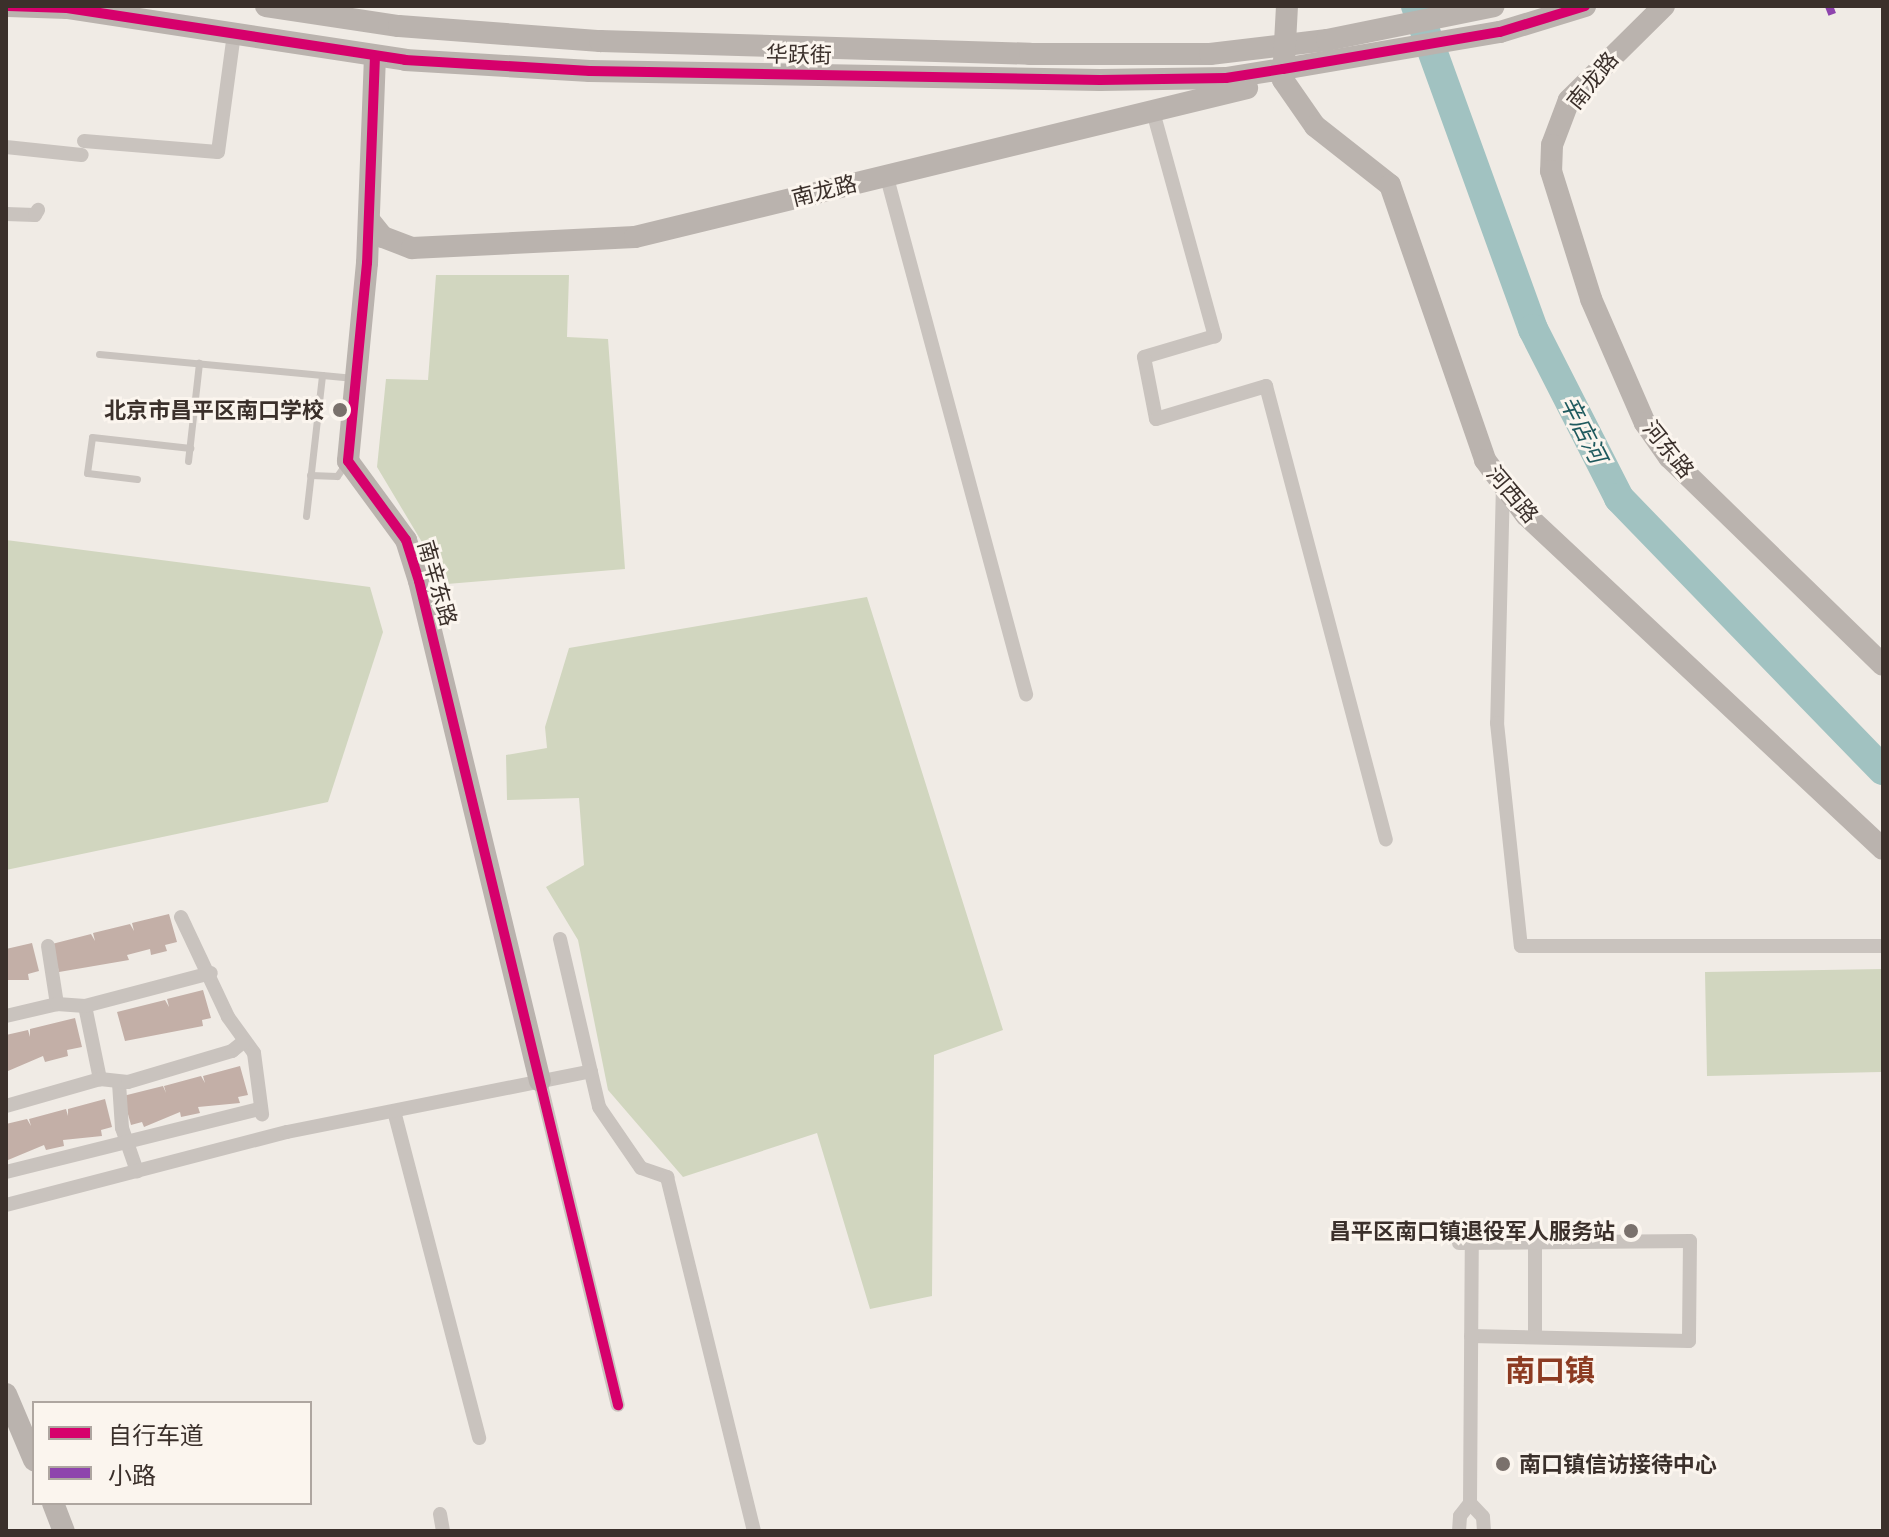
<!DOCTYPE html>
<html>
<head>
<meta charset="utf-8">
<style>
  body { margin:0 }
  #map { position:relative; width:1889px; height:1537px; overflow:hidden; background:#f0ebe5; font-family:Commissioner,"Noto Sans SC",sans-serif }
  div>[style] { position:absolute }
  .green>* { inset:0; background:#d1d6bf }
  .river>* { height:30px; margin:-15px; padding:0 15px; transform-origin:15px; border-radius:15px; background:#a1c2c1 }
  .building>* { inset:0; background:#c3afa7 }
  .lane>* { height:7px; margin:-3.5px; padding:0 3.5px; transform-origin:3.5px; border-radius:3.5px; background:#c9c3be }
  .street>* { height:14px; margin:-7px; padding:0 7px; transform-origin:7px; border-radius:7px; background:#c9c3be }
  .secondary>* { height:22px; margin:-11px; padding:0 11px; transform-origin:11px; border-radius:11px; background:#bab3ae }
  .quiet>* { height:8px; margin-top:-4px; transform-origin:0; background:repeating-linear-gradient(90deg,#8e44ad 0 16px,transparent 0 24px) }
  .cycleway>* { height:10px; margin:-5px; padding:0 5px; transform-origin:5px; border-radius:5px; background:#d6006c }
  .dots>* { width:22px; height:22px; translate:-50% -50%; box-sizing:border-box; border:4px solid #fbf5ee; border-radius:50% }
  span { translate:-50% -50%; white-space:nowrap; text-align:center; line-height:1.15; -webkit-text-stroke:6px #fbf5ee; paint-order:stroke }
  .street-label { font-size:22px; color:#3b302b }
  .poi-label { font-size:22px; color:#3b302b; font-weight:700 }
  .right { translate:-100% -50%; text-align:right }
  .left { translate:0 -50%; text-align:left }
  .water-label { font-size:24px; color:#1f5a5e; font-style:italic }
  .district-label { font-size:30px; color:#8c3b22; font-weight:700 }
  .frame { position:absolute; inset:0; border:8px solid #3b302b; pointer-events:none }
  .legend { position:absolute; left:32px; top:1401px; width:280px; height:104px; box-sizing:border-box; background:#fbf5ee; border:2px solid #aea6a0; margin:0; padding:10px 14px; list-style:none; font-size:24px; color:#3b302b }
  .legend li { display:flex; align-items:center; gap:16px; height:40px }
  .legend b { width:40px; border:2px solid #aea6a0 }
</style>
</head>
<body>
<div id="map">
  <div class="green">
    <i style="clip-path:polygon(436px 275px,569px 275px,567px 337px,608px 339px,625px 569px,447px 584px,377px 467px,386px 379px,428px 380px)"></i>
    <i style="clip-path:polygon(6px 540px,370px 587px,383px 632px,328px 802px,6px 870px)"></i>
    <i style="clip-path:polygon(867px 597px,1003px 1030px,934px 1055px,932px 1296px,870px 1309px,817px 1133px,683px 1177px,608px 1090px,578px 940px,546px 887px,584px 865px,579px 798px,507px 800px,506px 755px,547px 748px,545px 727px,569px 648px)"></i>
    <i style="clip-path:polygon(1883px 969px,1883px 1123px,1881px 1072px,1707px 1076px,1705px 972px)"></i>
  </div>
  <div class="river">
    <i style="left:1416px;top:6px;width:344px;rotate:70.1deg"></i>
    <i style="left:1533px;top:329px;width:190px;rotate:63deg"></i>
    <i style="left:1619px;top:498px;width:379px;rotate:45.9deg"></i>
  </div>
  <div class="building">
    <i style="clip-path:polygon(169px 914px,177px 942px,165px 945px,167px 951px,151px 955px,150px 949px,127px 955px,129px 960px,59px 972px,52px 944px,91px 934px,95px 941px,93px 933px,130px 924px,134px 931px,132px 923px)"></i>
    <i style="clip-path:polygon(32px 943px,39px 971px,28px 974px,29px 980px,6px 980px,6px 949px)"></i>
    <i style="clip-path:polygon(203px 990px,211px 1018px,202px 1020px,203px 1026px,125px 1041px,117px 1012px,165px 1000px,169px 1007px,167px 999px)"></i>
    <i style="clip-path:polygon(75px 1018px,82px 1047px,67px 1050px,68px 1056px,45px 1062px,43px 1056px,8px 1071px,6px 1035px,28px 1030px,30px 1037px,30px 1029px)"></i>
    <i style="clip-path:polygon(240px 1066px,248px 1095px,238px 1097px,240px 1103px,198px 1107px,200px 1113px,181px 1117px,180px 1112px,144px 1127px,142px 1122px,131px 1125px,123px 1096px,163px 1086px,166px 1093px,164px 1086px,201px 1076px,205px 1083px,203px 1076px)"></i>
    <i style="clip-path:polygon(105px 1099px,112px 1127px,101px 1130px,102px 1136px,63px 1140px,64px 1146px,46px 1150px,44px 1145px,8px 1160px,6px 1124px,27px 1119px,31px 1126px,29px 1119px,66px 1109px,68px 1116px,68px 1109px)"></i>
  </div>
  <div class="lane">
    <i style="left:99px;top:354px;width:256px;rotate:5.4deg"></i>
    <i style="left:188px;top:461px;width:99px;rotate:-83.6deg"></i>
    <i style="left:310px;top:475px;width:27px;rotate:2deg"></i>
    <i style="left:337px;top:476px;width:16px;rotate:-55deg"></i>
    <i style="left:137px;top:479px;width:50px;rotate:-173.2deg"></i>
    <i style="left:87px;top:473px;width:36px;rotate:-82deg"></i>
    <i style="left:92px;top:437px;width:99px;rotate:6.4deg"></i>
    <i style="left:306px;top:516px;width:142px;rotate:-83.5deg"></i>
  </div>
  <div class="street">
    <i style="left:1152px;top:108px;width:237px;rotate:74.6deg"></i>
    <i style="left:1215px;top:336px;width:74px;rotate:163.5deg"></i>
    <i style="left:1144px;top:357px;width:63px;rotate:79deg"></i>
    <i style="left:1156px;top:419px;width:115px;rotate:-16.7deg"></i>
    <i style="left:1266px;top:386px;width:469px;rotate:75.2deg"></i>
    <i style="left:84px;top:141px;width:134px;rotate:4.7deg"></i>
    <i style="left:218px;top:152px;width:119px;rotate:-82.3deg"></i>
    <i style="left:6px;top:147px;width:76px;rotate:6deg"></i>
    <i style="left:886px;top:174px;width:539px;rotate:74.93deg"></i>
    <i style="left:6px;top:214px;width:29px;rotate:2deg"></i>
    <i style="left:35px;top:215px;width:6px;rotate:-59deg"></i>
    <i style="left:1503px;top:484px;width:239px;rotate:91.4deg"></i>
    <i style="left:1497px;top:723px;width:224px;rotate:83.9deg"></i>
    <i style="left:1521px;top:946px;width:362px"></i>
    <i style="left:181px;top:917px;width:110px;rotate:64.8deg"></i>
    <i style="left:228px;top:1017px;width:44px;rotate:54.2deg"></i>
    <i style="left:254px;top:1053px;width:62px;rotate:82.5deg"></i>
    <i style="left:560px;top:939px;width:172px;rotate:76.9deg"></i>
    <i style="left:599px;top:1107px;width:74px;rotate:55.5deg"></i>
    <i style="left:641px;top:1168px;width:28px;rotate:19deg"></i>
    <i style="left:667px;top:1177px;width:365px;rotate:76.2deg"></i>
    <i style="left:48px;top:946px;width:59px;rotate:81.2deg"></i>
    <i style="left:85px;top:1006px;width:75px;rotate:78.4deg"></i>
    <i style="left:6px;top:1016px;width:52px;rotate:-13.2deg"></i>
    <i style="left:57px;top:1004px;width:28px;rotate:4deg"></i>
    <i style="left:85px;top:1006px;width:130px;rotate:-14.7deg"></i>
    <i style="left:540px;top:1081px;width:333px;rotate:76.5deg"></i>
    <i style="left:119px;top:1083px;width:45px;rotate:86.2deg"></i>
    <i style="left:122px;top:1128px;width:46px;rotate:70.8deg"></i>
    <i style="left:6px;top:1106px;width:98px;rotate:-16deg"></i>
    <i style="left:100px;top:1079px;width:28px;rotate:6deg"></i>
    <i style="left:128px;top:1082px;width:109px;rotate:-16.6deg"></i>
    <i style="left:232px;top:1051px;width:14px;rotate:-39deg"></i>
    <i style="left:394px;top:1111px;width:338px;rotate:75.4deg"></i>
    <i style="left:6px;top:1172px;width:260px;rotate:-14deg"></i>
    <i style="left:6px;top:1205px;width:290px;rotate:-14.6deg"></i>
    <i style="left:287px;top:1132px;width:310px;rotate:-11.3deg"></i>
    <i style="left:1535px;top:1242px;width:95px;rotate:90deg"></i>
    <i style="left:1459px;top:1243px;width:231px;rotate:-0.5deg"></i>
    <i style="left:1690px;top:1241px;width:100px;rotate:90.6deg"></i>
    <i style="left:1689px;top:1341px;width:218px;rotate:-178.7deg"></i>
    <i style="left:1470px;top:1503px;width:19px;rotate:47deg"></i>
    <i style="left:1483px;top:1517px;width:14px;rotate:86deg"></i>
    <i style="left:440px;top:1514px;width:17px;rotate:80deg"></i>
    <i style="left:1459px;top:1531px;width:15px;rotate:-86deg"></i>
    <i style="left:1460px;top:1516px;width:16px;rotate:-52deg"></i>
    <i style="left:1470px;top:1503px;width:260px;rotate:-89.6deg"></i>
  </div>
  <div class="secondary">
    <i style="left:8px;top:6px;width:59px;rotate:1.9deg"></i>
    <i style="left:67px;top:8px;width:342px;rotate:8.7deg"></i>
    <i style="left:405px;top:60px;width:185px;rotate:3.4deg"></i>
    <i style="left:590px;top:71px;width:510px;rotate:1.01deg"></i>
    <i style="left:1100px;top:80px;width:126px;rotate:-0.9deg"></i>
    <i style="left:1226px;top:78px;width:58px;rotate:-9deg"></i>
    <i style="left:1283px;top:69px;width:220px;rotate:-9.7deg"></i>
    <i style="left:1500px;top:32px;width:89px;rotate:-17deg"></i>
    <i style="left:266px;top:6px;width:134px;rotate:8.6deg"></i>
    <i style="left:399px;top:26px;width:202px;rotate:4.3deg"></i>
    <i style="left:600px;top:41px;width:430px;rotate:1.7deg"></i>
    <i style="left:1030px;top:54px;width:180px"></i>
    <i style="left:1210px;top:54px;width:118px;rotate:-6.8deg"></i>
    <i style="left:1327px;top:40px;width:170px;rotate:-11.5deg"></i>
    <i style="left:1287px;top:6px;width:74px;rotate:93.1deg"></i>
    <i style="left:1283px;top:80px;width:56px;rotate:55.2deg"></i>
    <i style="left:1315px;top:126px;width:95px;rotate:38.2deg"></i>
    <i style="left:1390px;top:185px;width:291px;rotate:70.9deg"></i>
    <i style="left:1485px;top:460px;width:69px;rotate:53.3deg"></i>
    <i style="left:1526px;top:515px;width:489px;rotate:43.1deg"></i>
    <i style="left:1664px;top:6px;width:134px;rotate:135.3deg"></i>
    <i style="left:1569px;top:100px;width:48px;rotate:110.7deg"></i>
    <i style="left:1552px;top:145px;width:26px;rotate:92deg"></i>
    <i style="left:1551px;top:171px;width:134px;rotate:72.6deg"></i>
    <i style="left:1591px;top:299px;width:135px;rotate:66.5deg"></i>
    <i style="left:1645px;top:423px;width:42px;rotate:54.8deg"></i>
    <i style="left:1669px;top:457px;width:298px;rotate:44.2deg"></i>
    <i style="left:375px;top:56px;width:207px;rotate:92.2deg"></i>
    <i style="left:367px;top:263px;width:199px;rotate:95.5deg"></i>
    <i style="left:348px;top:461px;width:98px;rotate:53.7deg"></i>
    <i style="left:406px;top:540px;width:43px;rotate:72.4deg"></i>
    <i style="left:419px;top:581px;width:514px;rotate:76.4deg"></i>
    <i style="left:369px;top:220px;width:22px;rotate:51deg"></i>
    <i style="left:383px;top:237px;width:31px;rotate:21deg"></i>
    <i style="left:412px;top:248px;width:223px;rotate:-2.8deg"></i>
    <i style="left:635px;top:237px;width:630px;rotate:-13.68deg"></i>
    <i style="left:6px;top:1394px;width:72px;rotate:67deg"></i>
    <i style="left:53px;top:1503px;width:30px;rotate:69deg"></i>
  </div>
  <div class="quiet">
    <i style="left:1829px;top:6px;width:9px;rotate:69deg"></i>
  </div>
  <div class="cycleway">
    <i style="left:8px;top:6px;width:59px;rotate:1.9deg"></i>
    <i style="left:67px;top:8px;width:342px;rotate:8.7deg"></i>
    <i style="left:405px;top:60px;width:185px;rotate:3.4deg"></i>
    <i style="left:590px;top:71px;width:510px;rotate:1.01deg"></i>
    <i style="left:1100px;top:80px;width:126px;rotate:-0.9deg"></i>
    <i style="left:1226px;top:78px;width:58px;rotate:-9deg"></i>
    <i style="left:1283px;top:69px;width:220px;rotate:-9.7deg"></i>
    <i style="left:1500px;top:32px;width:89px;rotate:-17deg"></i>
    <i style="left:375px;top:56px;width:207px;rotate:92.2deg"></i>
    <i style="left:367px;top:263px;width:199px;rotate:95.5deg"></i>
    <i style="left:348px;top:461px;width:98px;rotate:53.7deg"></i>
    <i style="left:406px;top:540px;width:43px;rotate:72.4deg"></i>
    <i style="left:419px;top:581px;width:848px;rotate:76.42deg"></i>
  </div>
  <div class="dots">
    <i style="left:340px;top:410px;background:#7a716c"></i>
    <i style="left:1631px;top:1231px;background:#7a716c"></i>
    <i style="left:1503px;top:1464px;background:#7a716c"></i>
  </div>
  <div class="street-label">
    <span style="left:799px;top:54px;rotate:1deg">华跃街</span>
    <span style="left:1592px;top:80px;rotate:-51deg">南龙路</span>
    <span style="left:824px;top:190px;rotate:-14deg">南龙路</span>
    <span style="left:1669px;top:449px;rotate:51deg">河东路</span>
    <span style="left:1513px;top:494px;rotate:50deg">河西路</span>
    <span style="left:438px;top:583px;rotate:74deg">南辛东路</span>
  </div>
  <div class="poi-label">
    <span class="right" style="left:324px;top:410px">北京市昌平区南口学校</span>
    <span class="right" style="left:1615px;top:1231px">昌平区南口镇退役军人服务站</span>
    <span class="left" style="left:1519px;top:1464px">南口镇信访接待中心</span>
  </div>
  <div class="water-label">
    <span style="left:1584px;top:429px;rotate:63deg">辛店河</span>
  </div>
  <div class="district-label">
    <span style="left:1550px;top:1369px">南口镇</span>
  </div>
  <div class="frame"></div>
  <ul class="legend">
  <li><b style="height:10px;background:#d6006c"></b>自行车道</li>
  <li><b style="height:10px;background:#8e44ad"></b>小路</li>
  </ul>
</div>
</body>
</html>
